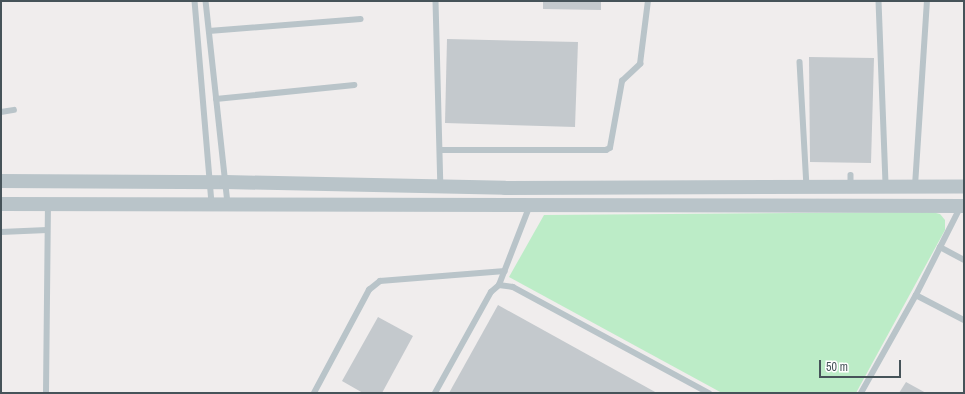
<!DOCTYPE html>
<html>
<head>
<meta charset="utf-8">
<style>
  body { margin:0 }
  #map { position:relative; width:965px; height:394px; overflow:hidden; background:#f0eded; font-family:"Archivo Narrow",sans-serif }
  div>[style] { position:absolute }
  .green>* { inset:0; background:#bcecc7 }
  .building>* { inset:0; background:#c4c9cd }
  .service>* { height:5.5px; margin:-2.75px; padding:0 2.75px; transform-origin:2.75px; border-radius:2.75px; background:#b9c4c9 }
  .tertiary>* { height:14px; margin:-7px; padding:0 7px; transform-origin:7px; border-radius:7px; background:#b9c4c9 }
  span { translate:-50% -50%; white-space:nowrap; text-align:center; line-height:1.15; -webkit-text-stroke:3px #fff; paint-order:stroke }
  .frame { position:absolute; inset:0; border:2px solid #465359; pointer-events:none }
  .scale { position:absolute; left:819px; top:360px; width:82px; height:18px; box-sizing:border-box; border:2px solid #465359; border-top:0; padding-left:5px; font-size:12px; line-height:14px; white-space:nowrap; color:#465359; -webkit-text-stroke:3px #fff; paint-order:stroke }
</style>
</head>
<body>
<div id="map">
  <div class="green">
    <i style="clip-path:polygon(932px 212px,940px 214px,945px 220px,945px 230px,856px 393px,722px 393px,509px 277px,544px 215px)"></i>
  </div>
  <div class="building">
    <i style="clip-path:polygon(543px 1px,601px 1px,601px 10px,543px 9px)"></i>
    <i style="clip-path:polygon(447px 39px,578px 42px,575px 127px,445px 123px)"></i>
    <i style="clip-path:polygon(809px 57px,874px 58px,871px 163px,810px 162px)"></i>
    <i style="clip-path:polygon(498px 305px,657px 393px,449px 393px)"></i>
    <i style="clip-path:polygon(378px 317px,413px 336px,382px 393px,363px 393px,342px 381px)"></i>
    <i style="clip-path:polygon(906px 382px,926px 393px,899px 393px)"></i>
  </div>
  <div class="service">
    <i style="left:195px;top:1px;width:204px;rotate:85.2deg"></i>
    <i style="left:206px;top:1px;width:204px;rotate:83.8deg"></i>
    <i style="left:436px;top:1px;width:185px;rotate:88.5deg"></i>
    <i style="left:879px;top:1px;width:186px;rotate:87.8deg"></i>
    <i style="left:209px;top:31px;width:152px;rotate:-4.5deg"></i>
    <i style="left:800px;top:62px;width:124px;rotate:86.8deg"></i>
    <i style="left:216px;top:99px;width:139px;rotate:-5.8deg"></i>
    <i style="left:1px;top:112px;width:13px;rotate:-9deg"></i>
    <i style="left:440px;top:150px;width:166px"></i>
    <i style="left:606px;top:150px;width:4px;rotate:-27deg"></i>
    <i style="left:610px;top:148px;width:68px;rotate:-79.8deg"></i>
    <i style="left:622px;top:81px;width:25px;rotate:-43deg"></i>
    <i style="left:640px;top:64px;width:64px;rotate:-82.8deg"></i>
    <i style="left:851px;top:175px;width:10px;rotate:90deg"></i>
    <i style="left:915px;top:186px;width:184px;rotate:-86.3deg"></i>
    <i style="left:1px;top:232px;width:46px;rotate:-2.5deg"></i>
    <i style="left:940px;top:247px;width:27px;rotate:28deg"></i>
    <i style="left:499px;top:285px;width:86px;rotate:-68.8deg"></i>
    <i style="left:916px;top:295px;width:54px;rotate:27.5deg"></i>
    <i style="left:46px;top:393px;width:188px;rotate:-89.4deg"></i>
    <i style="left:314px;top:393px;width:117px;rotate:-61.9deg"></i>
    <i style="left:369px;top:290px;width:14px;rotate:-39deg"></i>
    <i style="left:380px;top:281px;width:125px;rotate:-4.6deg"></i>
    <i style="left:435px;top:393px;width:115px;rotate:-61deg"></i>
    <i style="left:491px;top:292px;width:11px;rotate:-41deg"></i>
    <i style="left:499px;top:285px;width:14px;rotate:8deg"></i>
    <i style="left:513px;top:287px;width:223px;rotate:28.4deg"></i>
    <i style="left:861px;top:393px;width:112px;rotate:-60.7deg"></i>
    <i style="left:916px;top:295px;width:100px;rotate:-63.2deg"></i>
  </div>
  <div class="tertiary">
    <i style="left:1px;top:181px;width:225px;rotate:0.3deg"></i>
    <i style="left:226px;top:182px;width:279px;rotate:1.2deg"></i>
    <i style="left:505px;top:188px;width:459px;rotate:-0.2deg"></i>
    <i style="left:1px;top:204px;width:963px;rotate:0.12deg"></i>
  </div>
  <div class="frame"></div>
  <div class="scale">50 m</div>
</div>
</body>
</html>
